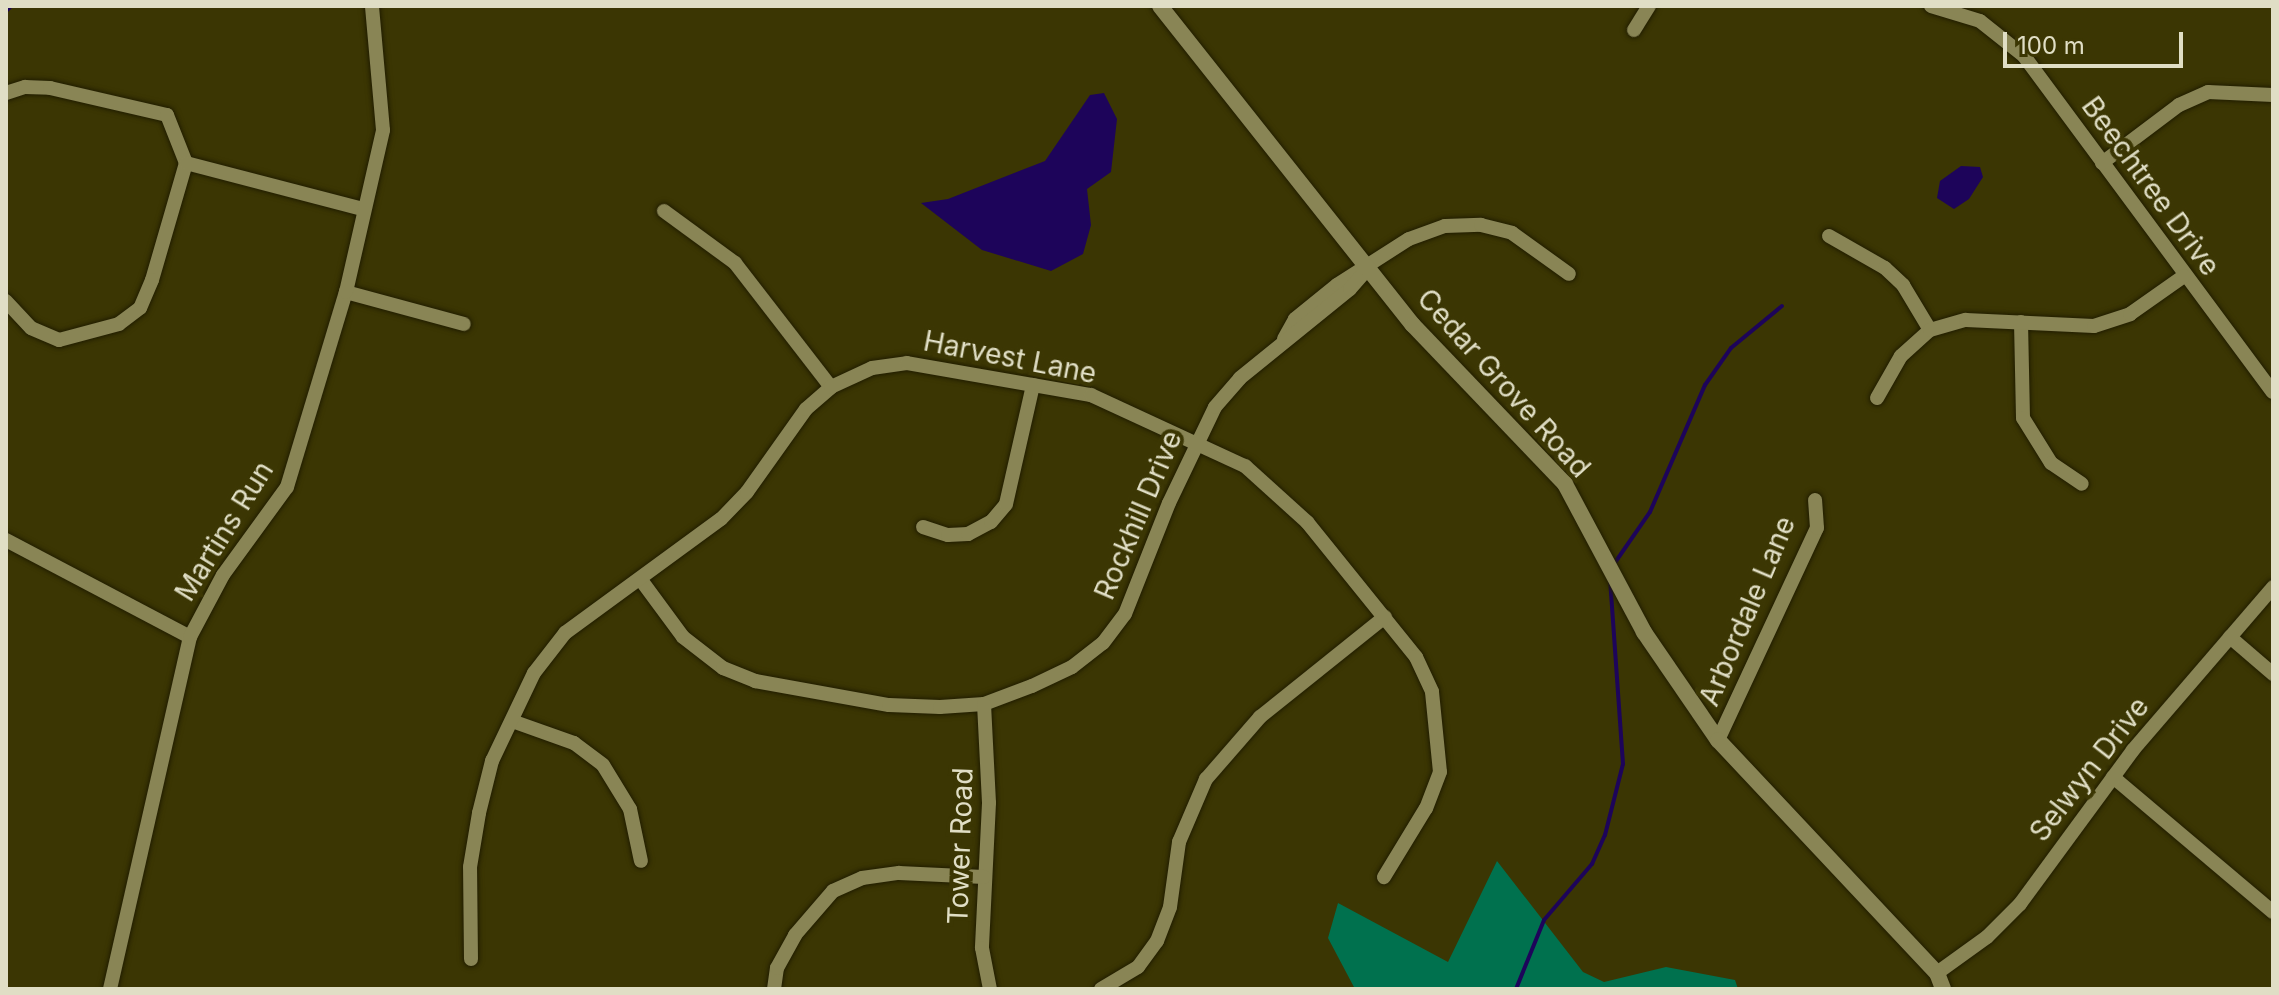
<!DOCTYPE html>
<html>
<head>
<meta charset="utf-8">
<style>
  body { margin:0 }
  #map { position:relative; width:2279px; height:995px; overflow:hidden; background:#3b3603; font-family:Inter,sans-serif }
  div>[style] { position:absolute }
  .green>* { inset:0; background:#00714e }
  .water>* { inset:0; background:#1d045a }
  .stream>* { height:4px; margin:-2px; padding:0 2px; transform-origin:2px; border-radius:2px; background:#1d045a }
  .roads { filter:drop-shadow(0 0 2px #211d00) drop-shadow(0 0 2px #211d00) }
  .minor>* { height:14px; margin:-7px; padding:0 7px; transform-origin:7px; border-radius:7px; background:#898555 }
  .tertiary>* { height:16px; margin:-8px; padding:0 8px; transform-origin:8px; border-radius:8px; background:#898555 }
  span { translate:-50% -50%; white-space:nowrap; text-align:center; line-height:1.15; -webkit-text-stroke:8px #3b3603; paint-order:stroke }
  .street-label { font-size:28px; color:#e0dec5 }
  .frame { position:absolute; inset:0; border:8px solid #e0dec5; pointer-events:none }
  .scale { position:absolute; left:2003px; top:32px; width:180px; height:36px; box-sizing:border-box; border:4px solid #e0dec5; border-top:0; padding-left:10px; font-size:24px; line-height:28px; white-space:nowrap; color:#e0dec5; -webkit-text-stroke:6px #3b3603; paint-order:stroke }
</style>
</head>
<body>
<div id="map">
  <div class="green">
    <i style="clip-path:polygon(1497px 861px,1583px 972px,1604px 982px,1666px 967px,1735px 980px,1738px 989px,1355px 989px,1328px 938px,1338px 903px,1448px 962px)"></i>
  </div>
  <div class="water">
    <i style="clip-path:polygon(1104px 93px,1117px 119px,1111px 172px,1087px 189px,1091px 225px,1083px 254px,1051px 271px,982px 250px,921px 203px,948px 199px,1045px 161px,1090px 95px)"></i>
    <i style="clip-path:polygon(1961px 166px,1980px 167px,1983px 177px,1969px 199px,1954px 209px,1937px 198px,1940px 181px)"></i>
  </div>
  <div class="stream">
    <i style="left:6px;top:11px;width:7px;rotate:-45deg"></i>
    <i style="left:1614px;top:564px;width:63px;rotate:-55.3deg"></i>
    <i style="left:1650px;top:512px;width:138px;rotate:-66.6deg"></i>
    <i style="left:1705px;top:385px;width:45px;rotate:-54.9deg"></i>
    <i style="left:1731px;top:348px;width:66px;rotate:-39.5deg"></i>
    <i style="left:1516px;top:989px;width:74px;rotate:-67.9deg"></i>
    <i style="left:1544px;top:920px;width:74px;rotate:-49.4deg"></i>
    <i style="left:1592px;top:864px;width:32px;rotate:-66deg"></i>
    <i style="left:1605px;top:835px;width:73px;rotate:-75.8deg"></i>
    <i style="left:1623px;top:764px;width:184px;rotate:-94deg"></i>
  </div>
  <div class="roads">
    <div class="minor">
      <i style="left:1931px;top:6px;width:51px;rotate:17deg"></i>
      <i style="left:1980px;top:21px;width:56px;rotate:38.5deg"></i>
      <i style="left:2024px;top:56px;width:418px;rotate:53.5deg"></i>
      <i style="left:1634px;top:30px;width:28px;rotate:-58deg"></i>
      <i style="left:6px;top:93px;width:20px;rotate:-18deg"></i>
      <i style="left:25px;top:87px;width:25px;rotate:2deg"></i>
      <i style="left:50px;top:88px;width:120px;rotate:13deg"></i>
      <i style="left:167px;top:115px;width:52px;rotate:68.4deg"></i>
      <i style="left:186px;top:163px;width:122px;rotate:106.2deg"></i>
      <i style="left:152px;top:280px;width:30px;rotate:113deg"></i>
      <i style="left:140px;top:308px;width:26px;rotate:143deg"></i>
      <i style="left:119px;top:324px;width:62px;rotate:165.1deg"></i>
      <i style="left:59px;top:340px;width:30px;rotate:-157deg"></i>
      <i style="left:31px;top:328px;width:37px;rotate:-133deg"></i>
      <i style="left:186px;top:163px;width:183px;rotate:14.6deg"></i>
      <i style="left:2102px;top:163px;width:96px;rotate:-37deg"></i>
      <i style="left:2179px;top:105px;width:32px;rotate:-24deg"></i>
      <i style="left:2208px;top:92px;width:65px;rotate:2.6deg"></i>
      <i style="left:664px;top:211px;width:88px;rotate:36.2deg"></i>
      <i style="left:735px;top:263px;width:157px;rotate:52.3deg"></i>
      <i style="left:1829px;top:236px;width:64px;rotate:29.7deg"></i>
      <i style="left:1885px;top:268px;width:25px;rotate:43deg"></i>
      <i style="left:1903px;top:285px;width:52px;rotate:59deg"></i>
      <i style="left:346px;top:292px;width:122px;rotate:15.2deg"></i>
      <i style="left:2021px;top:322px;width:96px;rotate:88.8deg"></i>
      <i style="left:2023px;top:418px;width:53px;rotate:58.1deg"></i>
      <i style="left:2051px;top:463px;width:37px;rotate:34deg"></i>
      <i style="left:1284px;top:339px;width:23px;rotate:-61deg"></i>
      <i style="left:1295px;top:319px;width:54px;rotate:-39deg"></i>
      <i style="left:1337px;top:285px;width:85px;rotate:-32.6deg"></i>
      <i style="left:1409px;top:239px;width:38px;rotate:-20deg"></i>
      <i style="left:1445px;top:226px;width:36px;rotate:-2deg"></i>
      <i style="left:1481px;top:225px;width:32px;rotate:14deg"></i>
      <i style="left:1512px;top:233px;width:70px;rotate:35.7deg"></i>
      <i style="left:1877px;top:398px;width:48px;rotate:-60.3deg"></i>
      <i style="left:1901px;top:356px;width:39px;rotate:-42deg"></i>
      <i style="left:1930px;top:330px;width:37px;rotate:-16deg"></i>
      <i style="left:1966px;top:320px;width:128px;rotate:2.7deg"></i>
      <i style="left:2094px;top:326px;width:38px;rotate:-18deg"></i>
      <i style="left:2130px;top:314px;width:66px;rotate:-35.1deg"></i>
      <i style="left:923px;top:527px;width:26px;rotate:18deg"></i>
      <i style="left:948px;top:535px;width:20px;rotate:-3deg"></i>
      <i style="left:968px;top:534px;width:26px;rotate:-28deg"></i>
      <i style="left:991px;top:522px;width:23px;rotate:-50deg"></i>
      <i style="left:1006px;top:504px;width:122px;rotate:-77.2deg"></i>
      <i style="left:6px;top:540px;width:208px;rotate:27.8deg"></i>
      <i style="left:641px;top:580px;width:71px;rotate:53.6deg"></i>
      <i style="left:683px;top:637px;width:51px;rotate:37.8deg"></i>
      <i style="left:723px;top:668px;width:35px;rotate:22deg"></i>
      <i style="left:755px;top:681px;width:136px;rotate:10.2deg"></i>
      <i style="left:889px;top:705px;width:51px;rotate:2.2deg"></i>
      <i style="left:940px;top:707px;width:44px;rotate:-3.9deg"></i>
      <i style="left:984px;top:704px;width:51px;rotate:-20.6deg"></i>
      <i style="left:1032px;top:686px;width:44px;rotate:-25.4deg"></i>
      <i style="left:1072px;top:667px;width:39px;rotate:-38deg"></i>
      <i style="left:1103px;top:643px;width:36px;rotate:-53deg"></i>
      <i style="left:1125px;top:614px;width:119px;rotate:-68.4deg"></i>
      <i style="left:1169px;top:503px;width:106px;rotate:-64.4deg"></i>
      <i style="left:1215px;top:407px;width:38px;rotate:-49deg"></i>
      <i style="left:1240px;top:378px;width:141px;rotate:-39deg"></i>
      <i style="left:1350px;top:289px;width:28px;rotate:-49deg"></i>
      <i style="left:2230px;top:637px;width:57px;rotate:40.7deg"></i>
      <i style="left:984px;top:704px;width:99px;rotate:87.1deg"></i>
      <i style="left:989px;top:803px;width:145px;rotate:92.8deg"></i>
      <i style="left:982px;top:948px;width:42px;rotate:79deg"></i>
      <i style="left:512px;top:721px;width:66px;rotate:19.5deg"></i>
      <i style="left:574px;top:743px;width:36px;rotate:37deg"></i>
      <i style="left:603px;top:765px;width:52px;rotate:58.5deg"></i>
      <i style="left:630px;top:809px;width:53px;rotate:78.1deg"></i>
      <i style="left:1718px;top:740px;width:234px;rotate:-65deg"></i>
      <i style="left:1817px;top:528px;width:28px;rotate:-94deg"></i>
      <i style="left:2113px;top:777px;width:209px;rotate:40.2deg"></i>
      <i style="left:471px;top:959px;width:92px;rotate:-90.6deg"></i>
      <i style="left:470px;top:867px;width:55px;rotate:-80.5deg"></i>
      <i style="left:479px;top:813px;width:54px;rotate:-76deg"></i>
      <i style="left:492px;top:761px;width:98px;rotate:-64.5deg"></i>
      <i style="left:534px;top:673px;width:51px;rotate:-52.2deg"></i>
      <i style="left:565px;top:633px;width:193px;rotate:-36.2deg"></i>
      <i style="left:721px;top:519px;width:37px;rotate:-46deg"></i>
      <i style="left:747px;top:492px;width:102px;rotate:-54.6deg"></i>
      <i style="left:806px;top:409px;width:33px;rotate:-41deg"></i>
      <i style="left:831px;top:387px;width:45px;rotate:-24.9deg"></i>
      <i style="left:872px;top:368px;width:35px;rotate:-8deg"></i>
      <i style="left:907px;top:363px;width:187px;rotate:9.9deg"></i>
      <i style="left:1091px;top:395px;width:170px;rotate:24.8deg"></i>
      <i style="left:1245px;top:466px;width:84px;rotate:42.1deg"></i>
      <i style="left:1307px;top:522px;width:174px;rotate:51.1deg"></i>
      <i style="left:1416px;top:657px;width:38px;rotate:65deg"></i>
      <i style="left:1432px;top:692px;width:80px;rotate:84.3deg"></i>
      <i style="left:1440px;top:772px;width:39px;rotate:111deg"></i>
      <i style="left:1426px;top:808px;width:81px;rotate:121.3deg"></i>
      <i style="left:1937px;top:973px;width:62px;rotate:-35.8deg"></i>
      <i style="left:1987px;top:937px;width:47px;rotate:-45deg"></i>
      <i style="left:2020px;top:904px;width:191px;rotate:-53.7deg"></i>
      <i style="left:2133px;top:750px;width:215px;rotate:-49.3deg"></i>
      <i style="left:110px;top:989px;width:361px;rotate:-77.2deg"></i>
      <i style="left:190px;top:637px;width:70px;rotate:-62deg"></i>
      <i style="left:223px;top:575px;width:109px;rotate:-54deg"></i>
      <i style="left:287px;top:487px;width:204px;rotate:-73.2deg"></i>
      <i style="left:346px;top:292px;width:166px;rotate:-77.1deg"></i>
      <i style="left:383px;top:130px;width:124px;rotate:-95.1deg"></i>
      <i style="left:774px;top:989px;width:21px;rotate:-82deg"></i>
      <i style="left:777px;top:968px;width:38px;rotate:-61deg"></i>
      <i style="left:795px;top:935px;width:58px;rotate:-49.2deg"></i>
      <i style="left:833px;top:891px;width:32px;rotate:-24deg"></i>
      <i style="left:862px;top:878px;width:37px;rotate:-8deg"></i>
      <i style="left:899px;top:873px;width:85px;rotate:2.7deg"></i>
      <i style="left:1101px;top:989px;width:43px;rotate:-30.7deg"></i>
      <i style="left:1138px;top:967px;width:32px;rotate:-54deg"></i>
      <i style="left:1157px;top:941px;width:36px;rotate:-69deg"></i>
      <i style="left:1170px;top:907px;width:66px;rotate:-82.1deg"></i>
      <i style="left:1179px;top:842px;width:69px;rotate:-66.8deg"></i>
      <i style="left:1206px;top:779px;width:82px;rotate:-48.9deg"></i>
      <i style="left:1260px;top:717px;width:160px;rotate:-38.7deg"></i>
    </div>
    <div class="tertiary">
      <i style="left:1160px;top:6px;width:407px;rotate:51.6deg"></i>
      <i style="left:1413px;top:325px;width:220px;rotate:46.3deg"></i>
      <i style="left:1565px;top:484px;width:168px;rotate:61.9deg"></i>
      <i style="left:1644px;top:632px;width:131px;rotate:55.6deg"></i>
      <i style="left:1718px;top:740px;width:320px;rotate:46.8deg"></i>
      <i style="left:1937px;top:973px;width:17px;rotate:69deg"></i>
    </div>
  </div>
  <div class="street-label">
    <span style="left:2151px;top:186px;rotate:54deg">Beechtree Drive</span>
    <span style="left:1010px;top:357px;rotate:11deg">Harvest Lane</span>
    <span style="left:1504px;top:383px;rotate:48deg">Cedar Grove Road</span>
    <span style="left:1138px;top:515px;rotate:-67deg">Rockhill Drive</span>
    <span style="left:224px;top:531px;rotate:-58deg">Martins Run</span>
    <span style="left:1747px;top:611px;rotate:-67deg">Arbordale Lane</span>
    <span style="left:2089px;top:769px;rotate:-52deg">Selwyn Drive</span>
    <span style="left:960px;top:846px;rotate:-88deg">Tower Road</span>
  </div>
  <div class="frame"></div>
  <div class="scale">100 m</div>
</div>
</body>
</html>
